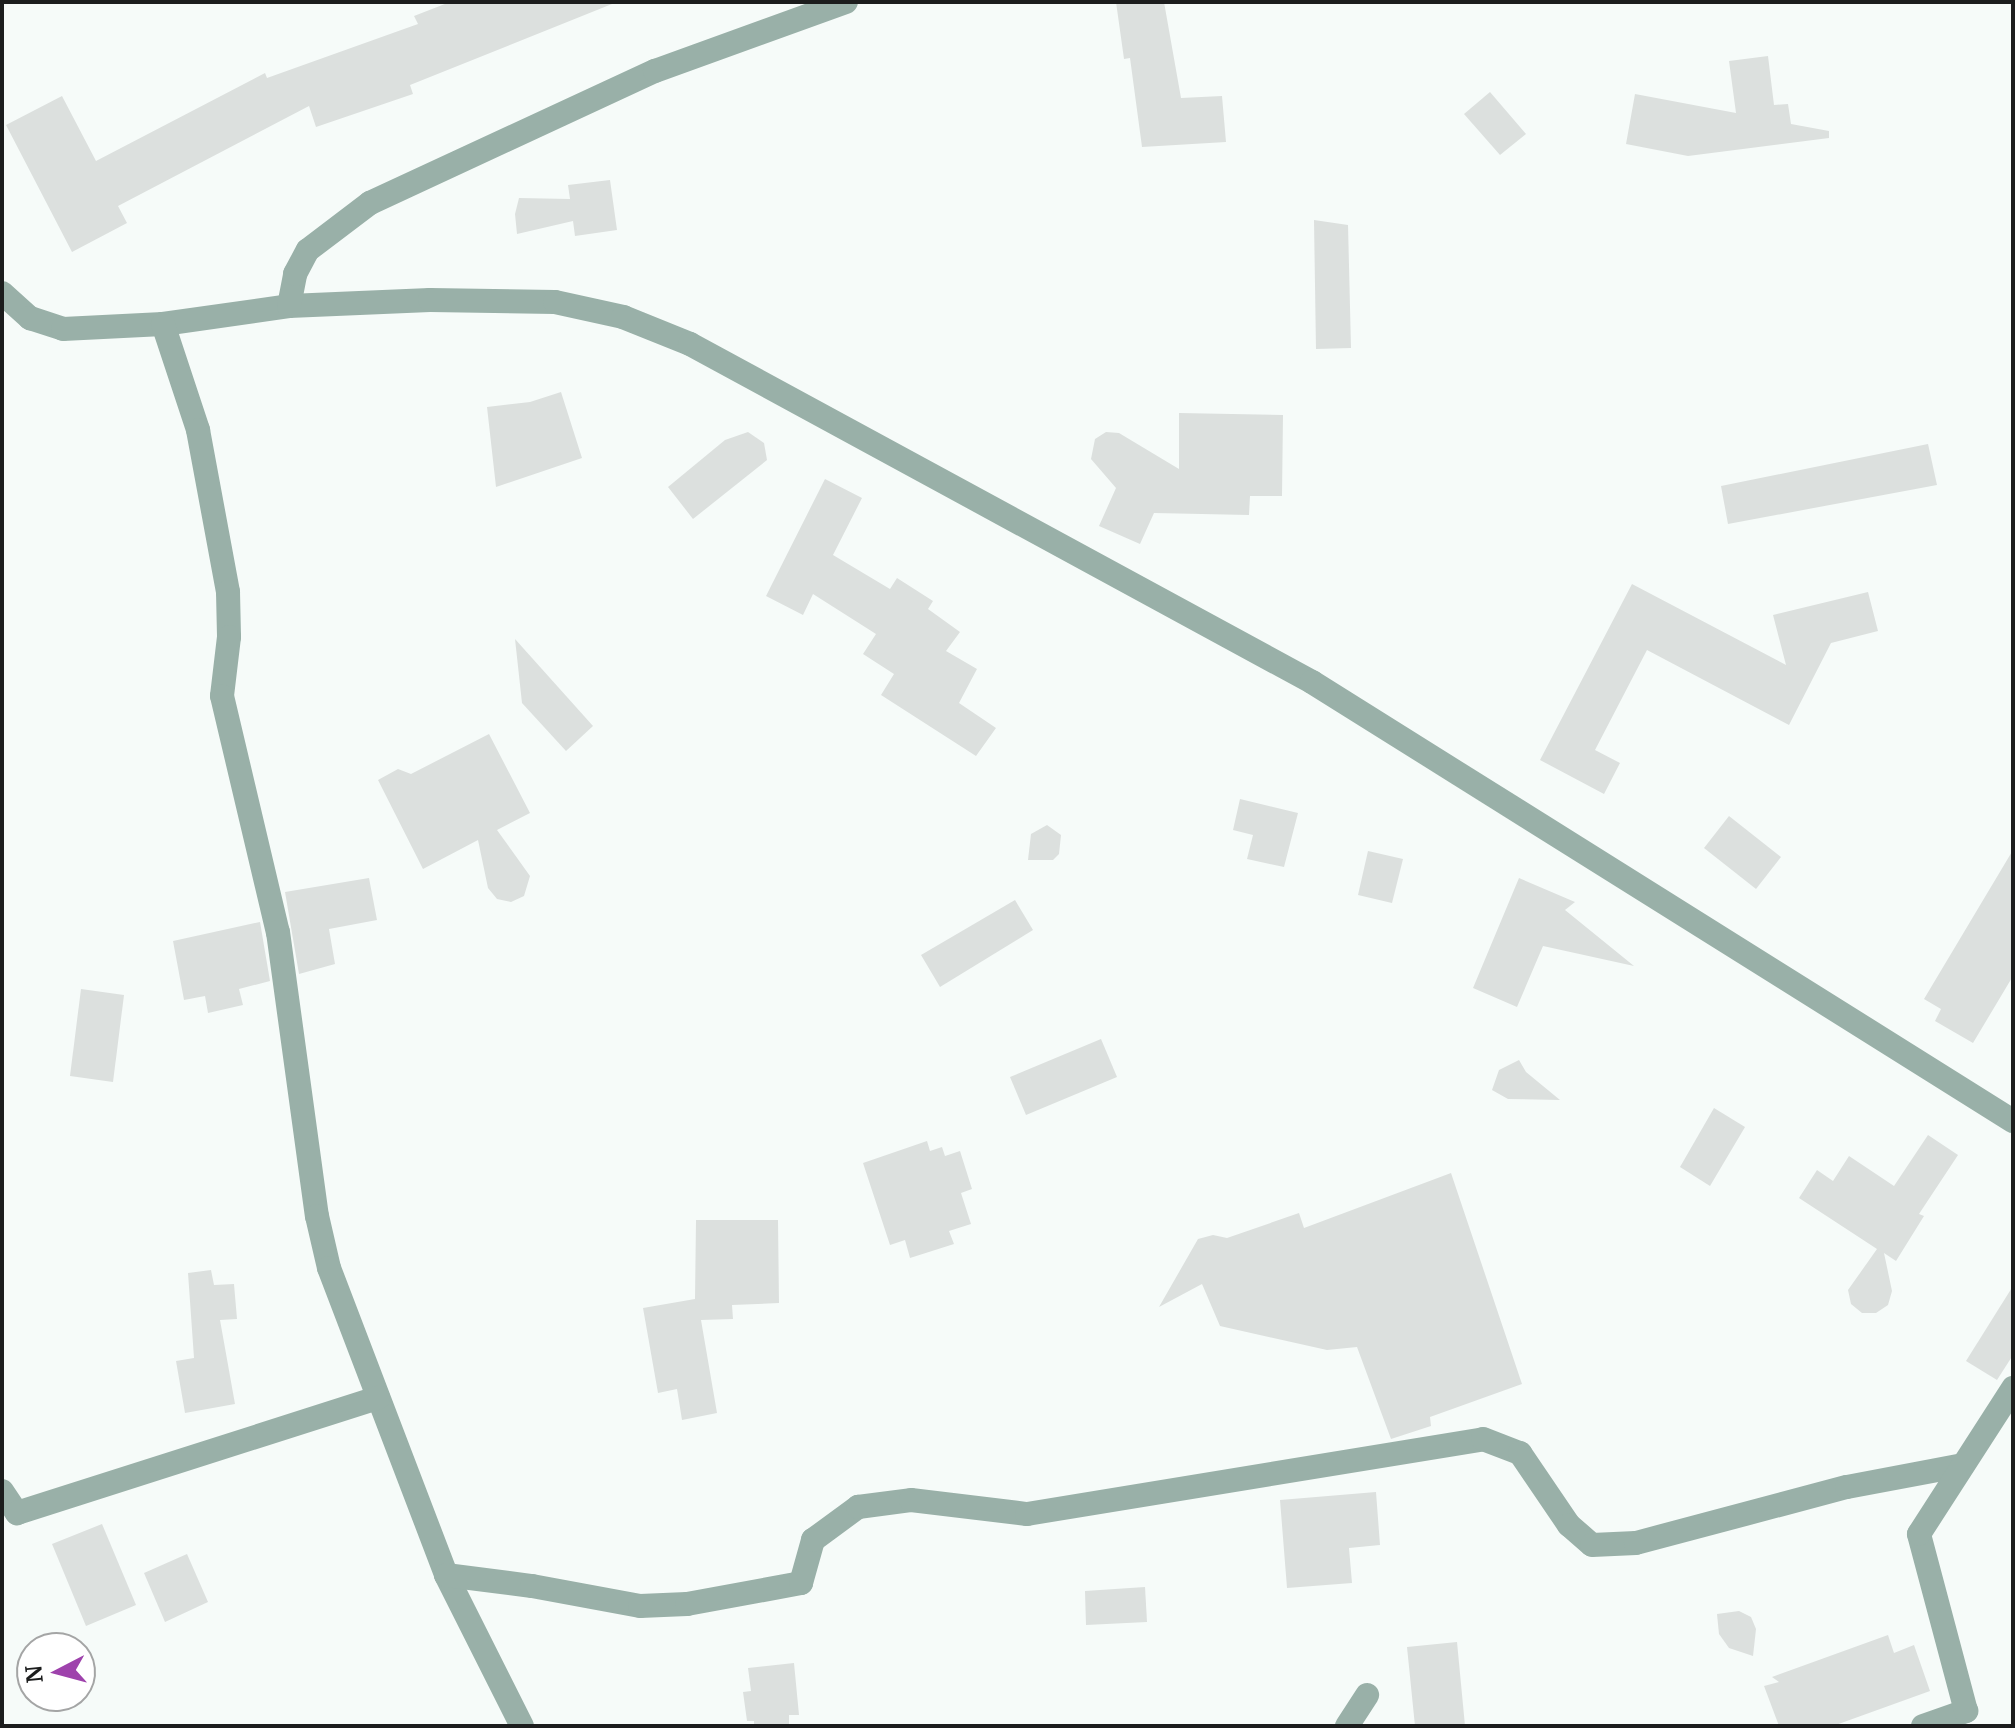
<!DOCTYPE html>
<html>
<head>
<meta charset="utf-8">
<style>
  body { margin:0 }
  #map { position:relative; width:2015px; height:1728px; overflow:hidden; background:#f6fbf9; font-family:Merriweather,serif }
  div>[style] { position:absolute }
  .building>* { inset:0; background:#dce0de }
  .minor>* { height:24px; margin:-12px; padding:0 12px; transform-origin:12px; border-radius:12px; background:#99b0a8 }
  span { translate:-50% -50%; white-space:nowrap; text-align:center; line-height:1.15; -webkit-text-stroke:6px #fff; paint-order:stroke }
  .frame { position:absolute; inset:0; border:4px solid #1c1d1d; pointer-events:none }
  .north { position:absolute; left:16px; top:1632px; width:80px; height:80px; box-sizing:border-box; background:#fff; border:2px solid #a4a5a5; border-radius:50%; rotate:264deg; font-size:22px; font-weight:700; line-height:32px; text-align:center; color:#1c1d1d }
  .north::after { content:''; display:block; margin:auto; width:28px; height:36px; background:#9e42ac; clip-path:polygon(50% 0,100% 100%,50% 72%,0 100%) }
</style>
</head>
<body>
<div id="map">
  <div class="building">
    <i style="clip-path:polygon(450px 2px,612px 4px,410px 85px,413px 94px,316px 127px,309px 106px,118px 206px,127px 223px,72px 252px,6px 125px,62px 96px,96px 161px,265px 73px,267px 78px,418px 24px,414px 16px)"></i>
    <i style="clip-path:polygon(1116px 2px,1164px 2px,1181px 98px,1222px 96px,1226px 142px,1142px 147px,1130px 58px,1124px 59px)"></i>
    <i style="clip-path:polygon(1768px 56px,1774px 105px,1788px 104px,1791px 124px,1829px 131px,1829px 138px,1688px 156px,1626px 144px,1635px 94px,1736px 113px,1729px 61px)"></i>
    <i style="clip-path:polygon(1490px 92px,1526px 134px,1500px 155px,1464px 114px)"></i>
    <i style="clip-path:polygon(610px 180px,617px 230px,575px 236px,573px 221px,517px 234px,515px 214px,519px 198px,570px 199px,568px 185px)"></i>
    <i style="clip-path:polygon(1314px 220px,1348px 225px,1351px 348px,1316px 349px)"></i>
    <i style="clip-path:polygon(561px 392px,582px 458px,496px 487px,487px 407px,530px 402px)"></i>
    <i style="clip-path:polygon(1179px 413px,1283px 415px,1282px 496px,1250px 496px,1249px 515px,1154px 513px,1140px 544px,1099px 526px,1116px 488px,1091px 459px,1095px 439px,1106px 432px,1119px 433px,1179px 469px)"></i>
    <i style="clip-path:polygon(748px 432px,764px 443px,767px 460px,693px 519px,668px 487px,725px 440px)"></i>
    <i style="clip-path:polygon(1928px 444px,1937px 485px,1728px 524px,1721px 486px)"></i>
    <i style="clip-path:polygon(825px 479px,862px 498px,833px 555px,890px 589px,897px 578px,933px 601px,928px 609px,960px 632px,946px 651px,977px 669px,959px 703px,996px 728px,976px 756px,881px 695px,894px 674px,863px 654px,876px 634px,813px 594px,803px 615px,766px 596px)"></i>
    <i style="clip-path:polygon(1632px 584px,1786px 665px,1773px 615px,1868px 592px,1878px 631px,1831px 643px,1789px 725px,1647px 650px,1595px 750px,1620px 763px,1604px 794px,1540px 760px)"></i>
    <i style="clip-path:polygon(515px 639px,593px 726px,566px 751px,522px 703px)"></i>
    <i style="clip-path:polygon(489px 734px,530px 813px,497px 830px,530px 876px,524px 896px,511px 902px,497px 899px,488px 888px,478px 840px,423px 869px,378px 780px,398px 769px,411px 774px)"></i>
    <i style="clip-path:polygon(1240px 799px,1298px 813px,1284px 867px,1247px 859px,1253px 835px,1233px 830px)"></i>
    <i style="clip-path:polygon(1729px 816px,1781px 857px,1756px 889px,1704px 848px)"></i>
    <i style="clip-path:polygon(1047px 825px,1061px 835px,1059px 854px,1053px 860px,1028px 860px,1031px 834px)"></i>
    <i style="clip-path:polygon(2013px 850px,2013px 976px,1973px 1043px,1935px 1021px,1941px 1009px,1924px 999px)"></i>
    <i style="clip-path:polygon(1368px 851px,1403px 859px,1392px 903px,1358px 895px)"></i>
    <i style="clip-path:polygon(369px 878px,377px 920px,329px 929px,335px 964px,299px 974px,285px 892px)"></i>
    <i style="clip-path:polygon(1519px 878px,1575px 902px,1565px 910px,1634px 966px,1543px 946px,1517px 1007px,1473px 988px)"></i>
    <i style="clip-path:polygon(1015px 900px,1033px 930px,940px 987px,921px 955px)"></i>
    <i style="clip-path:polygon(260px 922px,270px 981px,239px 989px,243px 1005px,208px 1013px,205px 996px,184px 1000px,173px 941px)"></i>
    <i style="clip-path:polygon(81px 989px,124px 995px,113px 1082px,70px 1076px)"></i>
    <i style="clip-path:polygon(1101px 1039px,1117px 1077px,1026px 1115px,1010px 1077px)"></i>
    <i style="clip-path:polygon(1519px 1060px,1526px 1072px,1560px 1100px,1508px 1099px,1492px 1090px,1499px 1070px)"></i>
    <i style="clip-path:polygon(1714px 1108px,1745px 1127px,1710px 1186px,1680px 1167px)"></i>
    <i style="clip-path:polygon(1928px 1135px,1958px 1155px,1919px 1214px,1924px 1216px,1896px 1261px,1884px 1253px,1892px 1291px,1888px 1305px,1876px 1313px,1862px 1313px,1851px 1304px,1848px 1290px,1877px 1249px,1799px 1198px,1817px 1170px,1833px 1181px,1849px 1156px,1894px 1186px)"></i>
    <i style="clip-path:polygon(927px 1141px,930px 1151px,942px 1147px,945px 1156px,960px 1151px,972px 1189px,961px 1193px,971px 1224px,949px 1231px,954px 1244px,910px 1258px,905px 1240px,890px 1245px,863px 1163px)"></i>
    <i style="clip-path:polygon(1451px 1173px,1522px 1384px,1430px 1417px,1431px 1426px,1391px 1439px,1357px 1347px,1327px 1350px,1220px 1326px,1202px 1284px,1159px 1307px,1198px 1239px,1213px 1235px,1227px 1238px,1299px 1213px,1304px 1228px)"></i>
    <i style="clip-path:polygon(696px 1220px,778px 1220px,779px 1303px,732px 1305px,733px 1319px,701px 1320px,717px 1413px,682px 1420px,677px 1389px,658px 1393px,643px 1308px,695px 1299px)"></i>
    <i style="clip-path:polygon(211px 1270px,214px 1285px,234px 1284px,237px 1319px,220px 1320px,235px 1404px,185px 1413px,176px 1361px,194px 1358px,188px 1273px)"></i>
    <i style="clip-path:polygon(2013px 1286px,2013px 1355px,1997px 1380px,1966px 1361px)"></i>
    <i style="clip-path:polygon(1376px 1492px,1380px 1545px,1349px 1548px,1352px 1583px,1287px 1588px,1280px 1500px)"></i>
    <i style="clip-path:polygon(102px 1524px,136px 1605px,86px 1626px,52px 1544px)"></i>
    <i style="clip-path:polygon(187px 1554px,208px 1602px,165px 1622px,144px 1573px)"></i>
    <i style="clip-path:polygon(1145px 1587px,1147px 1622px,1086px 1625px,1085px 1591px)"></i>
    <i style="clip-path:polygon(1739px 1611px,1751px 1617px,1756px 1629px,1753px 1656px,1729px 1648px,1719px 1634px,1717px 1614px)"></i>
    <i style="clip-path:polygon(1888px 1635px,1894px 1653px,1914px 1645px,1930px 1691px,1833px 1726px,1779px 1726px,1764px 1686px,1779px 1682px,1772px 1677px)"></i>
    <i style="clip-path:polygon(1457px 1642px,1465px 1726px,1415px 1726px,1407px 1647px)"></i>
    <i style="clip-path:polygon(794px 1663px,799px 1715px,789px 1715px,789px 1726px,754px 1726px,754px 1721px,747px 1721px,743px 1692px,751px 1691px,748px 1668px)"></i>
  </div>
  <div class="minor">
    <i style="left:2px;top:293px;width:38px;rotate:42deg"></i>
    <i style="left:30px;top:318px;width:35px;rotate:18deg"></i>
    <i style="left:63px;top:329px;width:100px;rotate:-2.9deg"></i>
    <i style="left:163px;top:324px;width:127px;rotate:-8.1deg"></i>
    <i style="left:289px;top:306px;width:141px;rotate:-2.4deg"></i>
    <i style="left:430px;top:300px;width:125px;rotate:0.9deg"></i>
    <i style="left:555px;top:302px;width:70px;rotate:12.4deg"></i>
    <i style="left:623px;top:317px;width:72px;rotate:21.9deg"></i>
    <i style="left:690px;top:344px;width:708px;rotate:28.52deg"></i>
    <i style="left:1312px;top:682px;width:827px;rotate:32.06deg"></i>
    <i style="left:289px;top:306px;width:33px;rotate:-79deg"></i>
    <i style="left:295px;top:274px;width:27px;rotate:-62deg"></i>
    <i style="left:308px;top:250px;width:78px;rotate:-37.2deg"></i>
    <i style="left:370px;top:203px;width:314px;rotate:-24.9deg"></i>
    <i style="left:655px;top:71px;width:203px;rotate:-19.9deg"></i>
    <i style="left:163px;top:324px;width:112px;rotate:71.7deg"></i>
    <i style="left:198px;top:430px;width:165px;rotate:79.5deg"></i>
    <i style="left:228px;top:592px;width:45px;rotate:88.7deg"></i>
    <i style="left:229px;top:637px;width:59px;rotate:96.8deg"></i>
    <i style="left:222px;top:696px;width:243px;rotate:76.7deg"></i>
    <i style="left:278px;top:932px;width:287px;rotate:82.2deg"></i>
    <i style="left:317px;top:1216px;width:53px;rotate:77deg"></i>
    <i style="left:329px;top:1268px;width:329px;rotate:69.1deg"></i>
    <i style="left:446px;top:1575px;width:169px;rotate:63.3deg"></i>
    <i style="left:2px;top:1491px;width:27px;rotate:56deg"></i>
    <i style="left:17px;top:1513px;width:379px;rotate:-17.7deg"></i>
    <i style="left:446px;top:1575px;width:87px;rotate:7.3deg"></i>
    <i style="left:532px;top:1586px;width:110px;rotate:10.5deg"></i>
    <i style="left:640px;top:1606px;width:47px;rotate:-2.4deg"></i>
    <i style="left:687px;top:1604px;width:116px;rotate:-10.4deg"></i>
    <i style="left:801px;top:1583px;width:45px;rotate:-74.4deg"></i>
    <i style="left:813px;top:1540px;width:56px;rotate:-36.3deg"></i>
    <i style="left:858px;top:1507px;width:53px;rotate:-7.5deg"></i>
    <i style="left:911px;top:1500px;width:117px;rotate:6.9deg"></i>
    <i style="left:1027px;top:1514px;width:462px;rotate:-9.3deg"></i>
    <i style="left:1483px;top:1439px;width:40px;rotate:21deg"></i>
    <i style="left:1520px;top:1453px;width:87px;rotate:55.8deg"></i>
    <i style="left:1569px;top:1525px;width:30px;rotate:41deg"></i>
    <i style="left:1592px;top:1545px;width:44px;rotate:-2.6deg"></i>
    <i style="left:1636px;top:1543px;width:218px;rotate:-14.9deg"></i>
    <i style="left:1847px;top:1487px;width:118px;rotate:-10.7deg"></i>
    <i style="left:1347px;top:1726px;width:37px;rotate:-57deg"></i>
    <i style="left:1923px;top:1726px;width:46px;rotate:-19.2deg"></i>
    <i style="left:1966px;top:1711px;width:183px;rotate:-104.9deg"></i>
    <i style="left:1919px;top:1534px;width:174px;rotate:-57.2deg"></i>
  </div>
  <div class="frame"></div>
  <div class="north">N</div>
</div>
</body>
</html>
